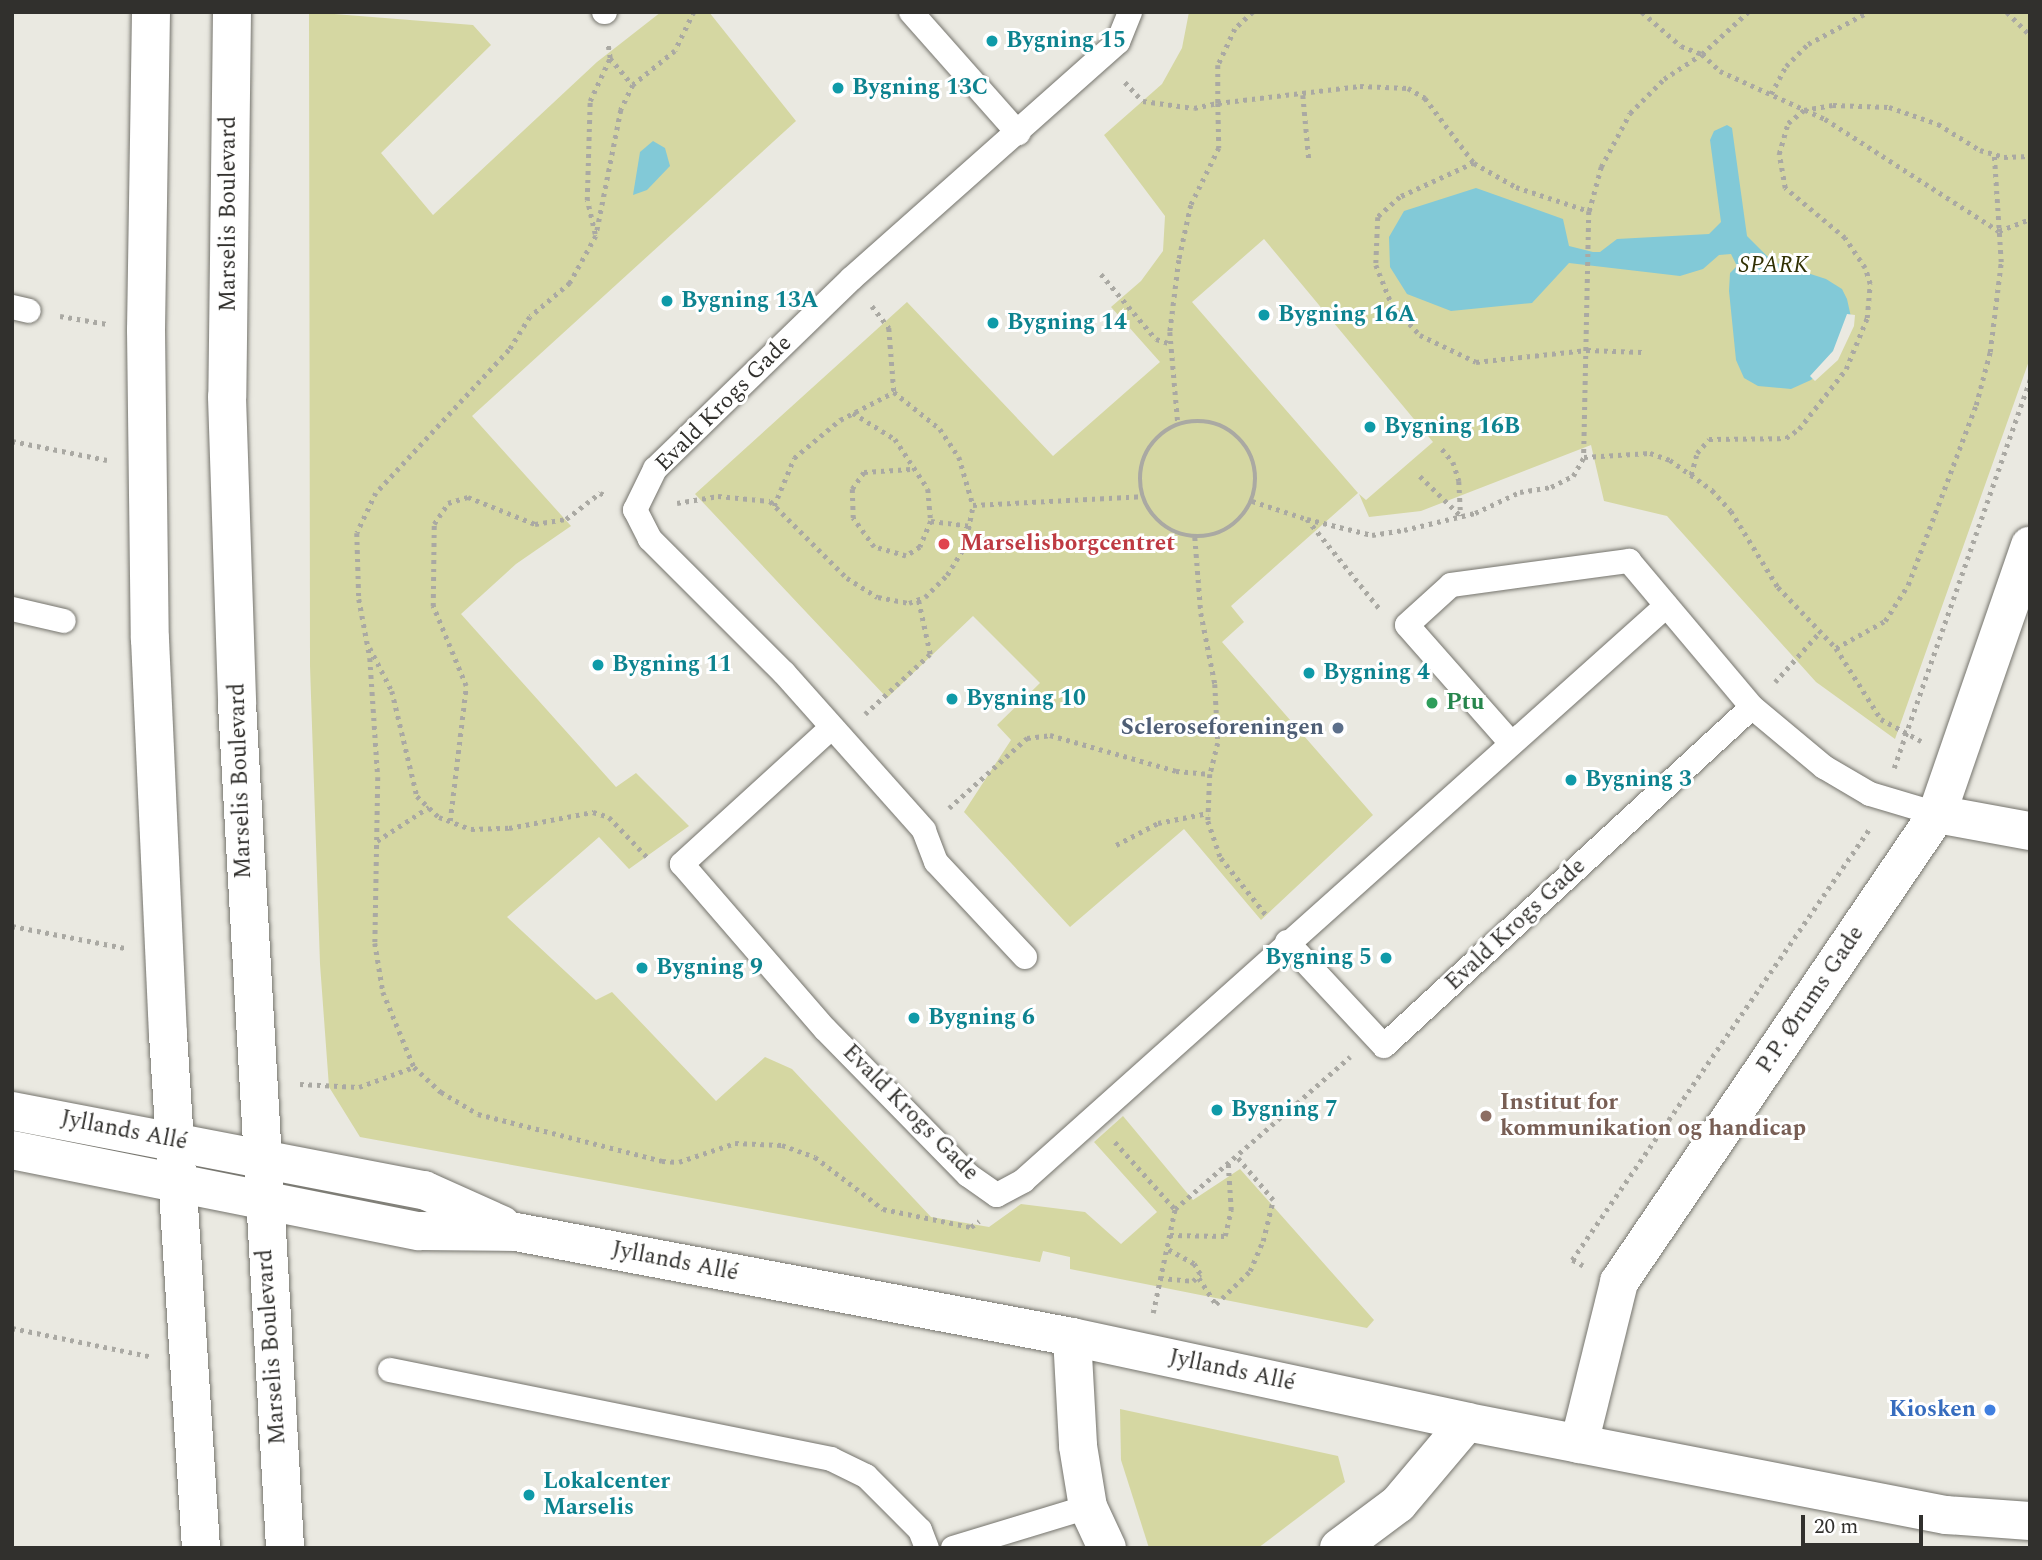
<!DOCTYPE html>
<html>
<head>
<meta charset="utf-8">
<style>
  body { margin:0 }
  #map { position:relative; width:2042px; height:1560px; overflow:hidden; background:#eae9e1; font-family:Spectral,serif }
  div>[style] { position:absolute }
  .green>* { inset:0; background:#d5d7a2 }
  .water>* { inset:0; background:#82c9d7 }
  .pier>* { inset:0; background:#eae9e1 }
  .path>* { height:4.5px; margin-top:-2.25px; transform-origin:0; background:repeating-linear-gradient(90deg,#aaa9a3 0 3.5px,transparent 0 8.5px) }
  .path>.ring { margin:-2.25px; padding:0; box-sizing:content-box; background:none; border:4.5px solid #aaa9a3; border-radius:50% }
  .roads { filter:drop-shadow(0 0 2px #75746d) drop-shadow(0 0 2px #75746d) }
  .service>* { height:24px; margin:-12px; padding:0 12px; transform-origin:12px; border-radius:12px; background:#fff }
  .minor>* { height:38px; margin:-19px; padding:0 19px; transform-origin:19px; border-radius:19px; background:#fff }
  .tertiary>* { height:38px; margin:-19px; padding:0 19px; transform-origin:19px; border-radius:19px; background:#fff }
  .secondary>* { height:38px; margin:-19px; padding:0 19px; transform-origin:19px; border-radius:19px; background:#fff }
  .dots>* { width:19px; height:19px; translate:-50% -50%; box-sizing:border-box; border:4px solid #fff; border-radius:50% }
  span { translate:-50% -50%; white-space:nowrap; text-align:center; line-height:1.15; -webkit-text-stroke:6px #fff; paint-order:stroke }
  .culture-label { font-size:23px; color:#0d838f; font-weight:700 }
  .left { translate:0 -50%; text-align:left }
  .right { translate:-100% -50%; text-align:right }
  .street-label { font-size:23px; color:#31302d }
  .park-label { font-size:23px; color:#303003; font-style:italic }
  .health-label { font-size:23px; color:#be3a42; font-weight:700 }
  .leisure-label { font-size:23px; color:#27864d; font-weight:700 }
  .service-label { font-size:23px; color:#4e5e75; font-weight:700 }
  .education-label { font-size:23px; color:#785e54; font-weight:700 }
  .shop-label { font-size:23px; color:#366cbe; font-weight:700 }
  .frame { position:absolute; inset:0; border:14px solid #31302d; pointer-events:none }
  .scale { position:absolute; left:1801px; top:1515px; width:122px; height:32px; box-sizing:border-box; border:4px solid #31302d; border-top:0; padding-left:9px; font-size:21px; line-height:24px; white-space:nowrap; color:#31302d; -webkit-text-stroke:5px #fff; paint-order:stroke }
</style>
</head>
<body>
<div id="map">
  <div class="green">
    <i style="clip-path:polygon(309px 12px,473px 25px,491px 45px,381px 153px,433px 215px,597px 62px,661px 12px,709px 12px,796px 121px,472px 416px,571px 526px,516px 564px,461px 614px,616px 787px,636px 773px,689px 826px,629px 869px,599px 837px,507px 917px,596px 1000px,612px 992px,716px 1101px,765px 1057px,792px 1069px,931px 1217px,989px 1227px,1021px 1204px,1085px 1212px,1121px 1244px,1157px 1212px,1094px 1142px,1123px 1116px,1193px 1200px,1240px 1169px,1374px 1320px,1367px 1328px,1070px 1269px,1070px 1257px,1043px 1251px,1040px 1262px,360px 1137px,329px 1087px,320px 964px,310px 666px)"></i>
    <i style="clip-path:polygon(1189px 12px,2030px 12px,2030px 358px,1895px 739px,1816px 682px,1667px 516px,1604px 501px,1591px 445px,1421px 511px,1369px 517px,1359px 494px,1366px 500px,1433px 442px,1264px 239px,1192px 302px,1358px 493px,1231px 606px,1244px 622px,1222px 642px,1373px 815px,1261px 920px,1184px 829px,1070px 927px,964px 812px,1011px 740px,997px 725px,1040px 683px,973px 616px,887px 698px,695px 494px,907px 302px,1053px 456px,1160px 362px,1111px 307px,1141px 281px,1163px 251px,1165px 216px,1104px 135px,1162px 84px,1182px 48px)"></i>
    <i style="clip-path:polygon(1120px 1409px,1338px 1456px,1345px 1482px,1258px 1548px,1149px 1548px,1121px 1460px)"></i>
  </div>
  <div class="water">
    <i style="clip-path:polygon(1727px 125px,1732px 128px,1747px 236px,1773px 262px,1826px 279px,1842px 289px,1847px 299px,1851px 317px,1835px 357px,1811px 380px,1791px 389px,1758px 386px,1744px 378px,1736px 360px,1729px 291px,1730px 273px,1737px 266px,1731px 254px,1719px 255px,1703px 269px,1680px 276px,1569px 263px,1532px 303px,1451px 311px,1407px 294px,1390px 267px,1389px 237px,1404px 211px,1476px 188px,1563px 219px,1569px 246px,1593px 252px,1600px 252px,1617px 239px,1709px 234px,1721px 222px,1710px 140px,1714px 131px)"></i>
    <i style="clip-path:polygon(653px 141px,665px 148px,670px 166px,647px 190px,633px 195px,640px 152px)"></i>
  </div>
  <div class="pier">
    <i style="clip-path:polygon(1847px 314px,1855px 315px,1854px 326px,1838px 360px,1815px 381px,1810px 376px,1833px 351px)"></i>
  </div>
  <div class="path">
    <i style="left:694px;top:12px;width:43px;rotate:116deg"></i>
    <i style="left:675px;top:51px;width:54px;rotate:141deg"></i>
    <i style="left:633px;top:85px;width:28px;rotate:116deg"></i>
    <i style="left:621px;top:110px;width:128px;rotate:101.2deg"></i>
    <i style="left:596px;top:236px;width:54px;rotate:119deg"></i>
    <i style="left:570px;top:283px;width:52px;rotate:139.6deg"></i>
    <i style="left:530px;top:317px;width:39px;rotate:122deg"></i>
    <i style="left:509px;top:350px;width:195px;rotate:132.9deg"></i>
    <i style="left:376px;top:493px;width:44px;rotate:115.4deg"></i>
    <i style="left:357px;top:533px;width:66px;rotate:88.3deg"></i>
    <i style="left:359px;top:599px;width:60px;rotate:79.4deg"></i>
    <i style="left:370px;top:658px;width:119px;rotate:86.2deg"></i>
    <i style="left:378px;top:777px;width:166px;rotate:91deg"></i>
    <i style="left:375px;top:943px;width:50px;rotate:80.7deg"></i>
    <i style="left:383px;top:992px;width:81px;rotate:67.5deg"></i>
    <i style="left:414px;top:1067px;width:37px;rotate:43deg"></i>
    <i style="left:441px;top:1092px;width:43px;rotate:30.7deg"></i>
    <i style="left:478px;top:1114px;width:190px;rotate:14.3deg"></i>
    <i style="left:662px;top:1161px;width:17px;rotate:3deg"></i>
    <i style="left:679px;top:1162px;width:59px;rotate:-18.7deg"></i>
    <i style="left:735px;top:1143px;width:47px;rotate:2.4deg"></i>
    <i style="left:782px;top:1145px;width:35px;rotate:20deg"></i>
    <i style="left:815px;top:1157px;width:86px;rotate:37.4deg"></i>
    <i style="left:883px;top:1209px;width:90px;rotate:11.6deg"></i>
    <i style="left:971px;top:1227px;width:10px;rotate:-37deg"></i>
    <i style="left:1253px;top:12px;width:25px;rotate:137deg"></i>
    <i style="left:1235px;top:29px;width:40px;rotate:115deg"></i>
    <i style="left:1218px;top:65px;width:38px;rotate:90deg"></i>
    <i style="left:1218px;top:103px;width:143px;rotate:-6.8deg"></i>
    <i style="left:1360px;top:86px;width:48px;rotate:2.4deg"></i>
    <i style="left:1408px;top:88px;width:20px;rotate:30deg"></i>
    <i style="left:1425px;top:98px;width:81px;rotate:53deg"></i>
    <i style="left:1474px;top:163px;width:48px;rotate:29.7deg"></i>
    <i style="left:1516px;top:187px;width:77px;rotate:18.2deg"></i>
    <i style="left:1589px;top:211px;width:246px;rotate:91.2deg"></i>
    <i style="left:1584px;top:457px;width:66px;rotate:-3.5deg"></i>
    <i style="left:1650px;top:453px;width:21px;rotate:19deg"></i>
    <i style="left:1670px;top:460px;width:52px;rotate:35.5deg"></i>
    <i style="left:1712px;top:490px;width:28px;rotate:48deg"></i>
    <i style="left:1731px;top:511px;width:89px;rotate:58.3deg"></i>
    <i style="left:1778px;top:587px;width:84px;rotate:46.4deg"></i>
    <i style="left:1836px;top:648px;width:84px;rotate:57.6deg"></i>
    <i style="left:1881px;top:719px;width:46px;rotate:28.8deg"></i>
    <i style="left:1642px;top:12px;width:52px;rotate:41.1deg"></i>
    <i style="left:1681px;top:46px;width:22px;rotate:21deg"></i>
    <i style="left:1702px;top:54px;width:25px;rotate:43deg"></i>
    <i style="left:1720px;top:71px;width:115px;rotate:24.6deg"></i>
    <i style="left:1825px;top:119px;width:207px;rotate:32.8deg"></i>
    <i style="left:1999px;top:231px;width:33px;rotate:-21deg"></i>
    <i style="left:2007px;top:12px;width:33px;rotate:45deg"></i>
    <i style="left:610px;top:58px;width:35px;rotate:50deg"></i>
    <i style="left:1125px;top:82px;width:26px;rotate:47deg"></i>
    <i style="left:1143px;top:101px;width:51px;rotate:7.8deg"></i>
    <i style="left:1194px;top:108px;width:25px;rotate:-12deg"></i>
    <i style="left:1218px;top:103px;width:45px;rotate:88.7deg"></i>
    <i style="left:1219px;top:148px;width:64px;rotate:116.2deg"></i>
    <i style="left:1191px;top:205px;width:56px;rotate:102.3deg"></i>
    <i style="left:1179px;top:260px;width:73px;rotate:97.1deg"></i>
    <i style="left:1170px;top:332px;width:92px;rotate:85deg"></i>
    <i style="left:1771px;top:94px;width:32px;rotate:-62deg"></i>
    <i style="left:1786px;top:66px;width:31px;rotate:-45deg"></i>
    <i style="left:1808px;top:44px;width:68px;rotate:-28.1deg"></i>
    <i style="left:1303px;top:95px;width:65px;rotate:84.7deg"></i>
    <i style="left:1474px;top:163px;width:81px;rotate:155.3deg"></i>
    <i style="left:1400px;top:197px;width:30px;rotate:138deg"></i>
    <i style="left:1378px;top:217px;width:48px;rotate:92.4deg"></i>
    <i style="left:1376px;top:265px;width:43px;rotate:68.2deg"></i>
    <i style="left:1392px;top:305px;width:41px;rotate:47deg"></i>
    <i style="left:1420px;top:335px;width:62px;rotate:25.7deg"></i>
    <i style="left:1476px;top:362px;width:112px;rotate:-6.2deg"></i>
    <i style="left:1587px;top:350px;width:55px;rotate:2.1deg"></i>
    <i style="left:1589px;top:211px;width:46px;rotate:-74.7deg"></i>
    <i style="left:1601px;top:167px;width:61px;rotate:-61.8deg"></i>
    <i style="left:1630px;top:113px;width:48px;rotate:-45deg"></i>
    <i style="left:1664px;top:79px;width:45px;rotate:-33.3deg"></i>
    <i style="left:1702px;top:54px;width:62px;rotate:-42.4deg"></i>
    <i style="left:595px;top:234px;width:35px;rotate:-103deg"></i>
    <i style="left:587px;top:200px;width:99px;rotate:-88.3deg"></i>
    <i style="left:590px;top:101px;width:47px;rotate:-65.1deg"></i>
    <i style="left:610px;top:58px;width:13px;rotate:-99deg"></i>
    <i style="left:1101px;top:274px;width:85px;rotate:49.8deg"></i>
    <i style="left:1156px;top:339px;width:16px;rotate:18deg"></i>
    <i style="left:872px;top:306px;width:28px;rotate:52deg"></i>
    <i style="left:889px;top:328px;width:64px;rotate:85.5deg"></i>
    <i style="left:894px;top:392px;width:59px;rotate:38.8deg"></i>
    <i style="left:940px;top:429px;width:34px;rotate:56deg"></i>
    <i style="left:959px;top:457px;width:50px;rotate:73.7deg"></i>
    <i style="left:973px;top:505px;width:169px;rotate:-3deg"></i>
    <i style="left:60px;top:316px;width:48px;rotate:9.7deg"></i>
    <i style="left:853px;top:413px;width:49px;rotate:31.8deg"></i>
    <i style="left:895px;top:439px;width:60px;rotate:56.6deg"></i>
    <i style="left:928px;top:489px;width:32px;rotate:85deg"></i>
    <i style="left:931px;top:521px;width:28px;rotate:113deg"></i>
    <i style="left:920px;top:547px;width:17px;rotate:147deg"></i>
    <i style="left:906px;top:556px;width:33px;rotate:-164deg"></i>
    <i style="left:874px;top:547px;width:36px;rotate:-126deg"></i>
    <i style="left:853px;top:518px;width:29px;rotate:-92deg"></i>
    <i style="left:852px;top:489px;width:21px;rotate:-55deg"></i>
    <i style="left:864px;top:472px;width:47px;rotate:-3.7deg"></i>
    <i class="ring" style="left:1140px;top:421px;width:111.5px;height:111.5px"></i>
    <i style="left:12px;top:441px;width:97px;rotate:11.3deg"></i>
    <i style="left:1442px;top:449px;width:17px;rotate:50deg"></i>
    <i style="left:1453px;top:462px;width:20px;rotate:72deg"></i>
    <i style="left:1459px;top:481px;width:35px;rotate:87deg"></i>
    <i style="left:1691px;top:475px;width:23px;rotate:-75deg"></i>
    <i style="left:1697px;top:453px;width:18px;rotate:-49deg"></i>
    <i style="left:1709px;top:439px;width:77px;rotate:-0.7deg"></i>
    <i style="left:1786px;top:438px;width:16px;rotate:-35deg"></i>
    <i style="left:1799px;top:429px;width:76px;rotate:-51.9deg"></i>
    <i style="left:1846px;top:369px;width:55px;rotate:-67.6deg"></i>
    <i style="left:1867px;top:318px;width:34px;rotate:-85deg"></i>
    <i style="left:1870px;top:284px;width:17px;rotate:-107deg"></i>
    <i style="left:1865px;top:268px;width:36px;rotate:-124deg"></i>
    <i style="left:1845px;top:238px;width:78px;rotate:-140.2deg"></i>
    <i style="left:1785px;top:188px;width:35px;rotate:-100deg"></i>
    <i style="left:1779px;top:154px;width:32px;rotate:-74deg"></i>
    <i style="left:1788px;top:123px;width:21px;rotate:-39deg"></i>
    <i style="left:1804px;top:110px;width:29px;rotate:-10deg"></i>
    <i style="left:1833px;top:105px;width:56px;rotate:2deg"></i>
    <i style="left:1889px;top:107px;width:52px;rotate:19.1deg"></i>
    <i style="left:1938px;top:124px;width:49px;rotate:31.8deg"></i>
    <i style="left:1980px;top:150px;width:25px;rotate:16deg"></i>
    <i style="left:2004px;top:157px;width:26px;rotate:-2deg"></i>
    <i style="left:1420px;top:476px;width:57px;rotate:44.3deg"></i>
    <i style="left:1252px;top:501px;width:58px;rotate:18.1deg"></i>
    <i style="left:1307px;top:519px;width:116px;rotate:51deg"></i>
    <i style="left:677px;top:503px;width:42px;rotate:-9.7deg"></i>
    <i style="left:718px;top:496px;width:52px;rotate:5.5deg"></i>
    <i style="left:770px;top:501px;width:109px;rotate:45deg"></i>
    <i style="left:847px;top:578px;width:36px;rotate:32deg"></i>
    <i style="left:878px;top:597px;width:32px;rotate:11deg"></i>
    <i style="left:909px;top:603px;width:17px;rotate:-21deg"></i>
    <i style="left:925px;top:597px;width:31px;rotate:-45deg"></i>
    <i style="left:947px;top:575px;width:34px;rotate:-58deg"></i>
    <i style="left:965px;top:546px;width:42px;rotate:-79deg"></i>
    <i style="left:774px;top:506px;width:52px;rotate:-67.4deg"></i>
    <i style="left:794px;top:458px;width:60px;rotate:-39.6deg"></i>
    <i style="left:840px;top:420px;width:61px;rotate:-27.4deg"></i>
    <i style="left:1307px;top:519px;width:67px;rotate:13.8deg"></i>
    <i style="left:1372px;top:535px;width:32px;rotate:-9deg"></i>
    <i style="left:1404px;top:530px;width:73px;rotate:-13.5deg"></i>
    <i style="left:1475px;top:513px;width:50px;rotate:-25deg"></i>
    <i style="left:1520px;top:492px;width:31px;rotate:-9deg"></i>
    <i style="left:1551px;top:487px;width:25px;rotate:-27deg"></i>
    <i style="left:1573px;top:476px;width:22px;rotate:-60deg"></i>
    <i style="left:931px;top:521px;width:38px;rotate:7deg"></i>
    <i style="left:1195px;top:537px;width:76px;rotate:85.5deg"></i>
    <i style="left:1201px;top:613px;width:72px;rotate:78.8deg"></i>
    <i style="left:1215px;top:684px;width:59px;rotate:87.1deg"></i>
    <i style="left:1218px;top:743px;width:32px;rotate:104deg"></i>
    <i style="left:1210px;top:774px;width:47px;rotate:92.4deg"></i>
    <i style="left:1208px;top:821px;width:39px;rotate:71deg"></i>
    <i style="left:1221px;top:858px;width:74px;rotate:51.6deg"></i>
    <i style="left:370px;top:648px;width:48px;rotate:62.9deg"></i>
    <i style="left:392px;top:691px;width:108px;rotate:76.6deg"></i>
    <i style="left:417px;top:796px;width:30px;rotate:44deg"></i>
    <i style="left:439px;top:817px;width:34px;rotate:21deg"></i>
    <i style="left:471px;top:829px;width:38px;rotate:-2deg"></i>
    <i style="left:509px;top:828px;width:86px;rotate:-10.8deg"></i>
    <i style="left:593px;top:812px;width:17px;rotate:17deg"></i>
    <i style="left:609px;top:817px;width:59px;rotate:46.4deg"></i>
    <i style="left:1836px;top:648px;width:56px;rotate:-28.9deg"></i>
    <i style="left:1885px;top:621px;width:43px;rotate:-57.4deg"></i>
    <i style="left:1908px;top:585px;width:192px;rotate:-69.3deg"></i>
    <i style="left:1976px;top:405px;width:55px;rotate:-75.2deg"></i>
    <i style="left:1990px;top:352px;width:91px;rotate:-83deg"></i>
    <i style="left:2001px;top:262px;width:108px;rotate:-93.7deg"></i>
    <i style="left:1775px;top:682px;width:66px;rotate:-48.1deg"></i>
    <i style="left:865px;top:714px;width:88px;rotate:-42.7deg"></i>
    <i style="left:930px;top:654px;width:56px;rotate:-102.3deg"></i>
    <i style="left:1894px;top:768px;width:412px;rotate:-70.7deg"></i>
    <i style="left:949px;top:808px;width:105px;rotate:-41.9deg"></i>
    <i style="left:1027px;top:738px;width:23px;rotate:-7deg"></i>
    <i style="left:1050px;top:735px;width:131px;rotate:15.9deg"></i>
    <i style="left:1176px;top:771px;width:34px;rotate:5deg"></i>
    <i style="left:450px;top:821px;width:136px;rotate:-83.2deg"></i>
    <i style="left:466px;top:686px;width:87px;rotate:-112.4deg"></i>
    <i style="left:433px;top:606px;width:82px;rotate:-89.3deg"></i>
    <i style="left:434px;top:524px;width:25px;rotate:-56deg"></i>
    <i style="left:448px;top:503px;width:21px;rotate:-17deg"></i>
    <i style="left:468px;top:497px;width:72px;rotate:21.9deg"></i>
    <i style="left:535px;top:524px;width:31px;rotate:-9deg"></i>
    <i style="left:566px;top:519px;width:43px;rotate:-37.4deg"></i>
    <i style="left:600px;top:493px;width:5px;rotate:22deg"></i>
    <i style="left:377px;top:841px;width:62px;rotate:-33.2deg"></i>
    <i style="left:1116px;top:845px;width:47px;rotate:-27.6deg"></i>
    <i style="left:1158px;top:823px;width:51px;rotate:-11.3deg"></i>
    <i style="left:12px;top:926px;width:115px;rotate:11deg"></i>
    <i style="left:300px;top:1084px;width:59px;rotate:2.9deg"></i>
    <i style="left:359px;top:1087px;width:59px;rotate:-20deg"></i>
    <i style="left:1115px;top:1142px;width:90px;rotate:48.2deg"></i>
    <i style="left:1170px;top:1235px;width:55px;rotate:1deg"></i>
    <i style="left:1225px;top:1236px;width:27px;rotate:-77deg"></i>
    <i style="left:1231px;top:1210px;width:47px;rotate:-93.7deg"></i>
    <i style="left:1583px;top:1266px;width:13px;rotate:-151deg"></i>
    <i style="left:1572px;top:1260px;width:525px;rotate:-55.4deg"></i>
    <i style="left:1160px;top:1278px;width:33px;rotate:5deg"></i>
    <i style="left:1193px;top:1281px;width:10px;rotate:-45deg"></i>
    <i style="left:1200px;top:1274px;width:12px;rotate:-121deg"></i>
    <i style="left:1194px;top:1264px;width:31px;rotate:-151deg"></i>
    <i style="left:1199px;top:1278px;width:31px;rotate:57deg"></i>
    <i style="left:1216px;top:1304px;width:47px;rotate:-44.1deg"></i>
    <i style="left:1250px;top:1271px;width:33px;rotate:-67deg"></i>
    <i style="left:1263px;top:1241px;width:42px;rotate:-76.3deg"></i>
    <i style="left:1273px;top:1200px;width:57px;rotate:-130.1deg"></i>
    <i style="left:1153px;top:1313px;width:106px;rotate:-78.1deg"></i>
    <i style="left:1175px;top:1209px;width:232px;rotate:-41deg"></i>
    <i style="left:12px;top:1328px;width:140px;rotate:11.6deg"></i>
  </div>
  <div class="roads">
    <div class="service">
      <i style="left:604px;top:12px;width:1px"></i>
      <i style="left:911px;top:12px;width:162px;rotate:48.5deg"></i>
      <i style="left:12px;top:307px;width:17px;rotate:13deg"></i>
      <i style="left:12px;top:609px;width:53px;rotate:13deg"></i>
      <i style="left:831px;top:728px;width:202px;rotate:137.6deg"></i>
      <i style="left:682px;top:864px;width:218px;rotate:49.1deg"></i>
      <i style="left:825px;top:1029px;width:204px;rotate:45.6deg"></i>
      <i style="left:968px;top:1175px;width:35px;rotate:35deg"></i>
      <i style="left:997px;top:1195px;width:30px;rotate:-28deg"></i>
      <i style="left:1023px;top:1181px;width:863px;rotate:-41.8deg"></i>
      <i style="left:1511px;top:743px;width:157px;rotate:-131.4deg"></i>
      <i style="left:1407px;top:625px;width:59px;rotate:-42.3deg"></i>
      <i style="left:1451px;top:585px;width:180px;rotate:-7.7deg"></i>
      <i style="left:1629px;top:561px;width:191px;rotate:49.9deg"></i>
      <i style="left:1752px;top:707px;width:94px;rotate:39.8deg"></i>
      <i style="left:1824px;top:767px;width:53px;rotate:30.4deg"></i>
      <i style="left:1870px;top:794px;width:70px;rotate:16.6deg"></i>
      <i style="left:1287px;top:942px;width:142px;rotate:47deg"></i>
      <i style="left:1384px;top:1046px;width:500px;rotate:-42.65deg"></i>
      <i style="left:1025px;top:957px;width:130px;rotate:-133.1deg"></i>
      <i style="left:936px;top:862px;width:34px;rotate:-111deg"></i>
      <i style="left:924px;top:830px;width:210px;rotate:-131.7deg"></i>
      <i style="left:784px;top:673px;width:190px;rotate:-135deg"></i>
      <i style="left:650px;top:539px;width:33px;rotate:-117deg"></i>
      <i style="left:635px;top:510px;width:46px;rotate:-64deg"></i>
      <i style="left:655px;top:469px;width:273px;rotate:-44.1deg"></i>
      <i style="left:851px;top:279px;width:357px;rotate:-41.6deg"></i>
      <i style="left:1118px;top:42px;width:32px;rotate:-68deg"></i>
      <i style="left:390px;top:1370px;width:450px;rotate:11.4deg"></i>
      <i style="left:831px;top:1459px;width:39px;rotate:26deg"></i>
      <i style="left:866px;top:1476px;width:76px;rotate:45deg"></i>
      <i style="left:920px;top:1530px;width:19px;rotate:69deg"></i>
      <i style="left:953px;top:1548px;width:141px;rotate:-16.9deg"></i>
    </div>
    <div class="minor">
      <i style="left:1937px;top:814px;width:95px;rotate:10.4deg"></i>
      <i style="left:1072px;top:1337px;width:109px;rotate:86.8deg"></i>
      <i style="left:1078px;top:1446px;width:62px;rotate:80.7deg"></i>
      <i style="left:1088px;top:1507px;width:45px;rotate:65.1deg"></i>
      <i style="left:1579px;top:1444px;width:167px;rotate:-76.1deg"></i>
      <i style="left:1619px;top:1282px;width:566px;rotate:-55.8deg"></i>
      <i style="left:1937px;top:814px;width:284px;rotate:-70.9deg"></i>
      <i style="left:1339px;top:1548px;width:74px;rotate:-36.7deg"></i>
      <i style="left:1398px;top:1504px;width:107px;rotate:-49.9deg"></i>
    </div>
    <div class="tertiary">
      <i style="left:12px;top:1111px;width:420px;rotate:10.9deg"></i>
      <i style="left:424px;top:1190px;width:85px;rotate:24.2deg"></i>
      <i style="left:12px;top:1150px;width:415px;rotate:11.3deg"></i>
      <i style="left:419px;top:1231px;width:97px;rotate:0.6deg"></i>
      <i style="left:516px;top:1232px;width:566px;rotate:10.69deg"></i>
      <i style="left:1072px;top:1337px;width:404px;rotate:12.1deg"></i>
      <i style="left:1467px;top:1422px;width:488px;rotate:11deg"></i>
      <i style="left:1946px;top:1515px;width:84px;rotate:4.1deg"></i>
    </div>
    <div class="secondary">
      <i style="left:151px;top:12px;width:318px;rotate:90.9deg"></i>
      <i style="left:146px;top:330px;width:309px;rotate:89.3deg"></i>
      <i style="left:150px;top:639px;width:395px;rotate:87.4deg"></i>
      <i style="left:168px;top:1034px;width:515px;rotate:86.33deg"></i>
      <i style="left:232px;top:12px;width:385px;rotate:90.7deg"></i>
      <i style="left:227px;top:397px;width:307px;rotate:88.1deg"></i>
      <i style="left:237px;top:704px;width:845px;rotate:86.74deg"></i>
    </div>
  </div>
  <div class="dots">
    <i style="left:992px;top:41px;background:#0f9aa8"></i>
    <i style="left:838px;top:88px;background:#0f9aa8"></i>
    <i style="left:667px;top:301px;background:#0f9aa8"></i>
    <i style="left:1264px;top:315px;background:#0f9aa8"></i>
    <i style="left:993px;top:323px;background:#0f9aa8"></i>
    <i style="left:1370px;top:427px;background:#0f9aa8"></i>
    <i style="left:944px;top:544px;background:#e0444e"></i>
    <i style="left:598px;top:665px;background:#0f9aa8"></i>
    <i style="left:1309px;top:673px;background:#0f9aa8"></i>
    <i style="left:952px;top:699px;background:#0f9aa8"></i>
    <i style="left:1432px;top:703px;background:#2e9e5b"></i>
    <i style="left:1338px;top:728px;background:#5c6f8a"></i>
    <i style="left:1571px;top:780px;background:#0f9aa8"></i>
    <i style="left:1386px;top:958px;background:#0f9aa8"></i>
    <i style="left:642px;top:968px;background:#0f9aa8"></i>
    <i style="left:914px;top:1018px;background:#0f9aa8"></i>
    <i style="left:1217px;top:1110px;background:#0f9aa8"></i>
    <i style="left:1486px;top:1116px;background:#8d6e63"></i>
    <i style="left:1990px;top:1410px;background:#3f7fe0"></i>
    <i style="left:529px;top:1495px;background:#0f9aa8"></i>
  </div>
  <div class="culture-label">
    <span class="left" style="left:1006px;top:41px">Bygning 15</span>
    <span class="left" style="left:852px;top:88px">Bygning 13C</span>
    <span class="left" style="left:681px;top:301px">Bygning 13A</span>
    <span class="left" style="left:1278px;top:315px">Bygning 16A</span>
    <span class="left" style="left:1007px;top:323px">Bygning 14</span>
    <span class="left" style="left:1384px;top:427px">Bygning 16B</span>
    <span class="left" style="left:612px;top:665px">Bygning 11</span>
    <span class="left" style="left:1323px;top:673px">Bygning 4</span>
    <span class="left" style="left:966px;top:699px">Bygning 10</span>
    <span class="left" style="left:1585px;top:780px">Bygning 3</span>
    <span class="right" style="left:1372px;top:958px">Bygning 5</span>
    <span class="left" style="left:656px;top:968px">Bygning 9</span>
    <span class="left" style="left:928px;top:1018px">Bygning 6</span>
    <span class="left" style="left:1231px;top:1110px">Bygning 7</span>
    <span class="left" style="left:543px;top:1495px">Lokalcenter<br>Marselis</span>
  </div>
  <div class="street-label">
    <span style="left:229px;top:214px;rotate:-90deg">Marselis Boulevard</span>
    <span style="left:724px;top:404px;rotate:-45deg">Evald Krogs Gade</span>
    <span style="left:241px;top:781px;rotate:-92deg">Marselis Boulevard</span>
    <span style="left:1516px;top:925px;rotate:-43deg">Evald Krogs Gade</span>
    <span style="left:1811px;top:1000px;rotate:-56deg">P.P. Ørums Gade</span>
    <span style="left:910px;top:1113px;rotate:45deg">Evald Krogs Gade</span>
    <span style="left:124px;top:1131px;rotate:11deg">Jyllands Allé</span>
    <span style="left:675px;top:1262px;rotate:11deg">Jyllands Allé</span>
    <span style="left:272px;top:1347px;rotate:-94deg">Marselis Boulevard</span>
    <span style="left:1232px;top:1371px;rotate:12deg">Jyllands Allé</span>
  </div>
  <div class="park-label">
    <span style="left:1774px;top:266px">SPARK</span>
  </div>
  <div class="health-label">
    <span class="left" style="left:960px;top:544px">Marselisborgcentret</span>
  </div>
  <div class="leisure-label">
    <span class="left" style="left:1446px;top:703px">Ptu</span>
  </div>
  <div class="service-label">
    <span class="right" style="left:1324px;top:728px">Scleroseforeningen</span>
  </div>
  <div class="education-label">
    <span class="left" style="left:1500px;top:1116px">Institut for<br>kommunikation og handicap</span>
  </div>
  <div class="shop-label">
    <span class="right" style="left:1976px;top:1410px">Kiosken</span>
  </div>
  <div class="frame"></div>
  <div class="scale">20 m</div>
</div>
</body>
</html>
